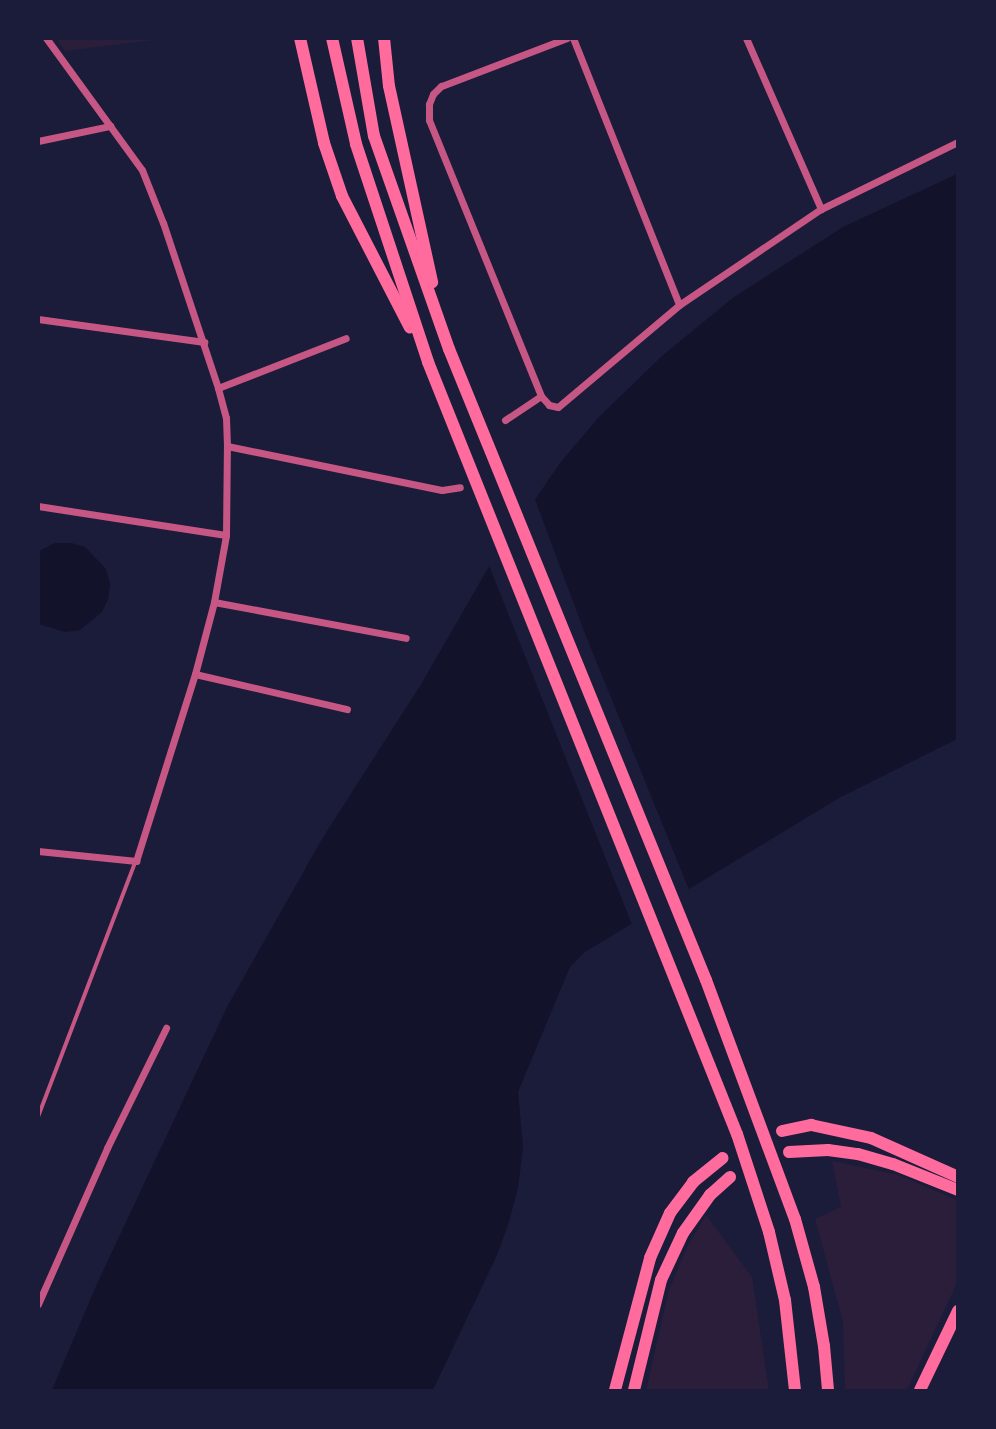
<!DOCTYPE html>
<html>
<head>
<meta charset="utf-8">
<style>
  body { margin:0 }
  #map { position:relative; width:996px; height:1429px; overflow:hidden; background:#1b1b3a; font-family:Manrope,sans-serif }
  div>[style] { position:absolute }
  .green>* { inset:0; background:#2a1e3b }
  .water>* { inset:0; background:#12122b }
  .pier>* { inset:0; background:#1b1b3a }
  .service>* { height:3.5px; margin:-1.75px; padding:0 1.75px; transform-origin:1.75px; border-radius:1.75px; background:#c65784 }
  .minor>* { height:7px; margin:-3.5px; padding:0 3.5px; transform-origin:3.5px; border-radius:3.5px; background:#c65784 }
  .primary>* { height:12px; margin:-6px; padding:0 6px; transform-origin:6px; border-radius:6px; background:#ff6b9d }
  span { translate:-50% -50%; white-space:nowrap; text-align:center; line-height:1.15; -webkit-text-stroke:5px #1b1b3a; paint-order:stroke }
  .frame { position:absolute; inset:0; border:40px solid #1b1b3a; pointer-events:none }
</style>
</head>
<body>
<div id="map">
  <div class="green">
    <i style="clip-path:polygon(57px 39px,161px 39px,65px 51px)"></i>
    <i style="clip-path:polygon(832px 1161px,899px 1175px,957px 1200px,957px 1283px,907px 1390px,845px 1390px,843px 1322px,815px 1219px,841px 1207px)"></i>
    <i style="clip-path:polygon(706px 1215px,752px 1277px,769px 1390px,646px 1390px,669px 1290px,687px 1247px)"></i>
  </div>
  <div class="water">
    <i style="clip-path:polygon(957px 174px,957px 739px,839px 798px,585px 952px,570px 967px,518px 1092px,523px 1147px,518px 1188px,508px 1225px,497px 1255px,433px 1390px,52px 1390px,96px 1286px,227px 1007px,322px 839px,420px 686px,487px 570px,560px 463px,599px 417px,662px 356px,734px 297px,843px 227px)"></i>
    <i style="clip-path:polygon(55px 543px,71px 543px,85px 547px,106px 569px,110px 584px,108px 599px,102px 612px,80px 630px,65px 632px,39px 624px,39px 551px)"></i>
  </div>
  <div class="pier">
    <i style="clip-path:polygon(533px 494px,584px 631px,690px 892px,633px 927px,488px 563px)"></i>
  </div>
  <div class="service">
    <i style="left:38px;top:1117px;width:274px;rotate:-69.1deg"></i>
  </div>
  <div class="minor">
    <i style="left:567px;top:38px;width:135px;rotate:159.1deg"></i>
    <i style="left:441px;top:86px;width:11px;rotate:135deg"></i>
    <i style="left:433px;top:94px;width:11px;rotate:112deg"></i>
    <i style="left:429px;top:104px;width:16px;rotate:90deg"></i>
    <i style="left:429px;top:120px;width:298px;rotate:67.9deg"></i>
    <i style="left:541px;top:396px;width:12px;rotate:48deg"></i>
    <i style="left:549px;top:405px;width:9px;rotate:13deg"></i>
    <i style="left:558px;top:407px;width:158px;rotate:-40.1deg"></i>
    <i style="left:679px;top:305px;width:171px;rotate:-34.1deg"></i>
    <i style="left:821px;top:209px;width:153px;rotate:-26.1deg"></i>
    <i style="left:573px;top:38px;width:287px;rotate:68.3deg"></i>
    <i style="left:746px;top:38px;width:187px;rotate:66.3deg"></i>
    <i style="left:38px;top:141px;width:74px;rotate:-11.8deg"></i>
    <i style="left:38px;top:319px;width:168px;rotate:7.9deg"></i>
    <i style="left:218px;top:388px;width:137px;rotate:-21.3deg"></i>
    <i style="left:505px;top:420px;width:43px;rotate:-33.7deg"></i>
    <i style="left:227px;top:446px;width:219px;rotate:11.6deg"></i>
    <i style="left:442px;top:490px;width:18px;rotate:-9deg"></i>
    <i style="left:38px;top:506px;width:190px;rotate:8.8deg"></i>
    <i style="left:214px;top:602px;width:195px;rotate:10.6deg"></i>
    <i style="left:195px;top:674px;width:156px;rotate:13deg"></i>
    <i style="left:38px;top:851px;width:99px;rotate:5.8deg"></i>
    <i style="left:136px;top:861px;width:196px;rotate:-72.5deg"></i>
    <i style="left:195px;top:674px;width:74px;rotate:-75.2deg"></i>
    <i style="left:214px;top:602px;width:68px;rotate:-79.8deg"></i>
    <i style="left:226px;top:535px;width:89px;rotate:-89.4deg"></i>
    <i style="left:227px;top:446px;width:28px;rotate:-92deg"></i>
    <i style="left:226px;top:418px;width:31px;rotate:-105deg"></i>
    <i style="left:218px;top:388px;width:174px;rotate:-108.4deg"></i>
    <i style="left:163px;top:223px;width:57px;rotate:-111.6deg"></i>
    <i style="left:142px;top:170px;width:163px;rotate:-126deg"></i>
    <i style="left:38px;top:1304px;width:171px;rotate:-66.1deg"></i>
    <i style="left:107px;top:1148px;width:134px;rotate:-63.8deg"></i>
  </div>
  <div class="primary">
    <i style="left:300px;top:38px;width:108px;rotate:77.1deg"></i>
    <i style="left:324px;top:143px;width:56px;rotate:71.2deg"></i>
    <i style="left:342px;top:196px;width:148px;rotate:62.7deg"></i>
    <i style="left:332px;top:38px;width:109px;rotate:77.2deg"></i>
    <i style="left:356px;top:144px;width:230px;rotate:71.7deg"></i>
    <i style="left:428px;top:362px;width:832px;rotate:68.19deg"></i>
    <i style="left:737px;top:1134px;width:103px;rotate:71.9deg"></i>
    <i style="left:769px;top:1232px;width:70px;rotate:76.8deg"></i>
    <i style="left:785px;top:1300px;width:91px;rotate:83.7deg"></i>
    <i style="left:357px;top:38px;width:99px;rotate:80.2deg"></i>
    <i style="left:374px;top:136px;width:226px;rotate:70.6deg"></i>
    <i style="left:449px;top:349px;width:681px;rotate:67.84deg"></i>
    <i style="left:706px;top:980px;width:255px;rotate:69.6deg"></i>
    <i style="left:795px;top:1219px;width:71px;rotate:74.4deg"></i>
    <i style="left:814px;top:1287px;width:60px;rotate:80.4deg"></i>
    <i style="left:824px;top:1346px;width:44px;rotate:84.8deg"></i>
    <i style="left:384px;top:38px;width:48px;rotate:84.1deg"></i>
    <i style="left:389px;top:86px;width:201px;rotate:77.6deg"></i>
    <i style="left:782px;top:1131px;width:30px;rotate:-12deg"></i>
    <i style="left:811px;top:1125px;width:61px;rotate:12.2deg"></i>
    <i style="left:871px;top:1138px;width:95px;rotate:24.1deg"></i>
    <i style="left:789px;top:1152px;width:39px;rotate:-3deg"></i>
    <i style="left:828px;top:1150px;width:30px;rotate:8deg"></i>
    <i style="left:858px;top:1154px;width:36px;rotate:16deg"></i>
    <i style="left:893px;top:1164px;width:70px;rotate:21.8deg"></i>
    <i style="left:615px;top:1390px;width:137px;rotate:-75.1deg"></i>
    <i style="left:650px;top:1258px;width:49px;rotate:-66deg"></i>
    <i style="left:670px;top:1213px;width:39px;rotate:-53deg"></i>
    <i style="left:693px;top:1182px;width:38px;rotate:-39deg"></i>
    <i style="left:634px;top:1390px;width:113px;rotate:-76.2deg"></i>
    <i style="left:661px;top:1280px;width:52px;rotate:-64.9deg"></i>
    <i style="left:683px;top:1233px;width:47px;rotate:-54.6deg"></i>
    <i style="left:710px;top:1195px;width:27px;rotate:-42deg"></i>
    <i style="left:920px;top:1390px;width:88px;rotate:-64.3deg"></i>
  </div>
  <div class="frame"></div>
</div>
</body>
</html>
